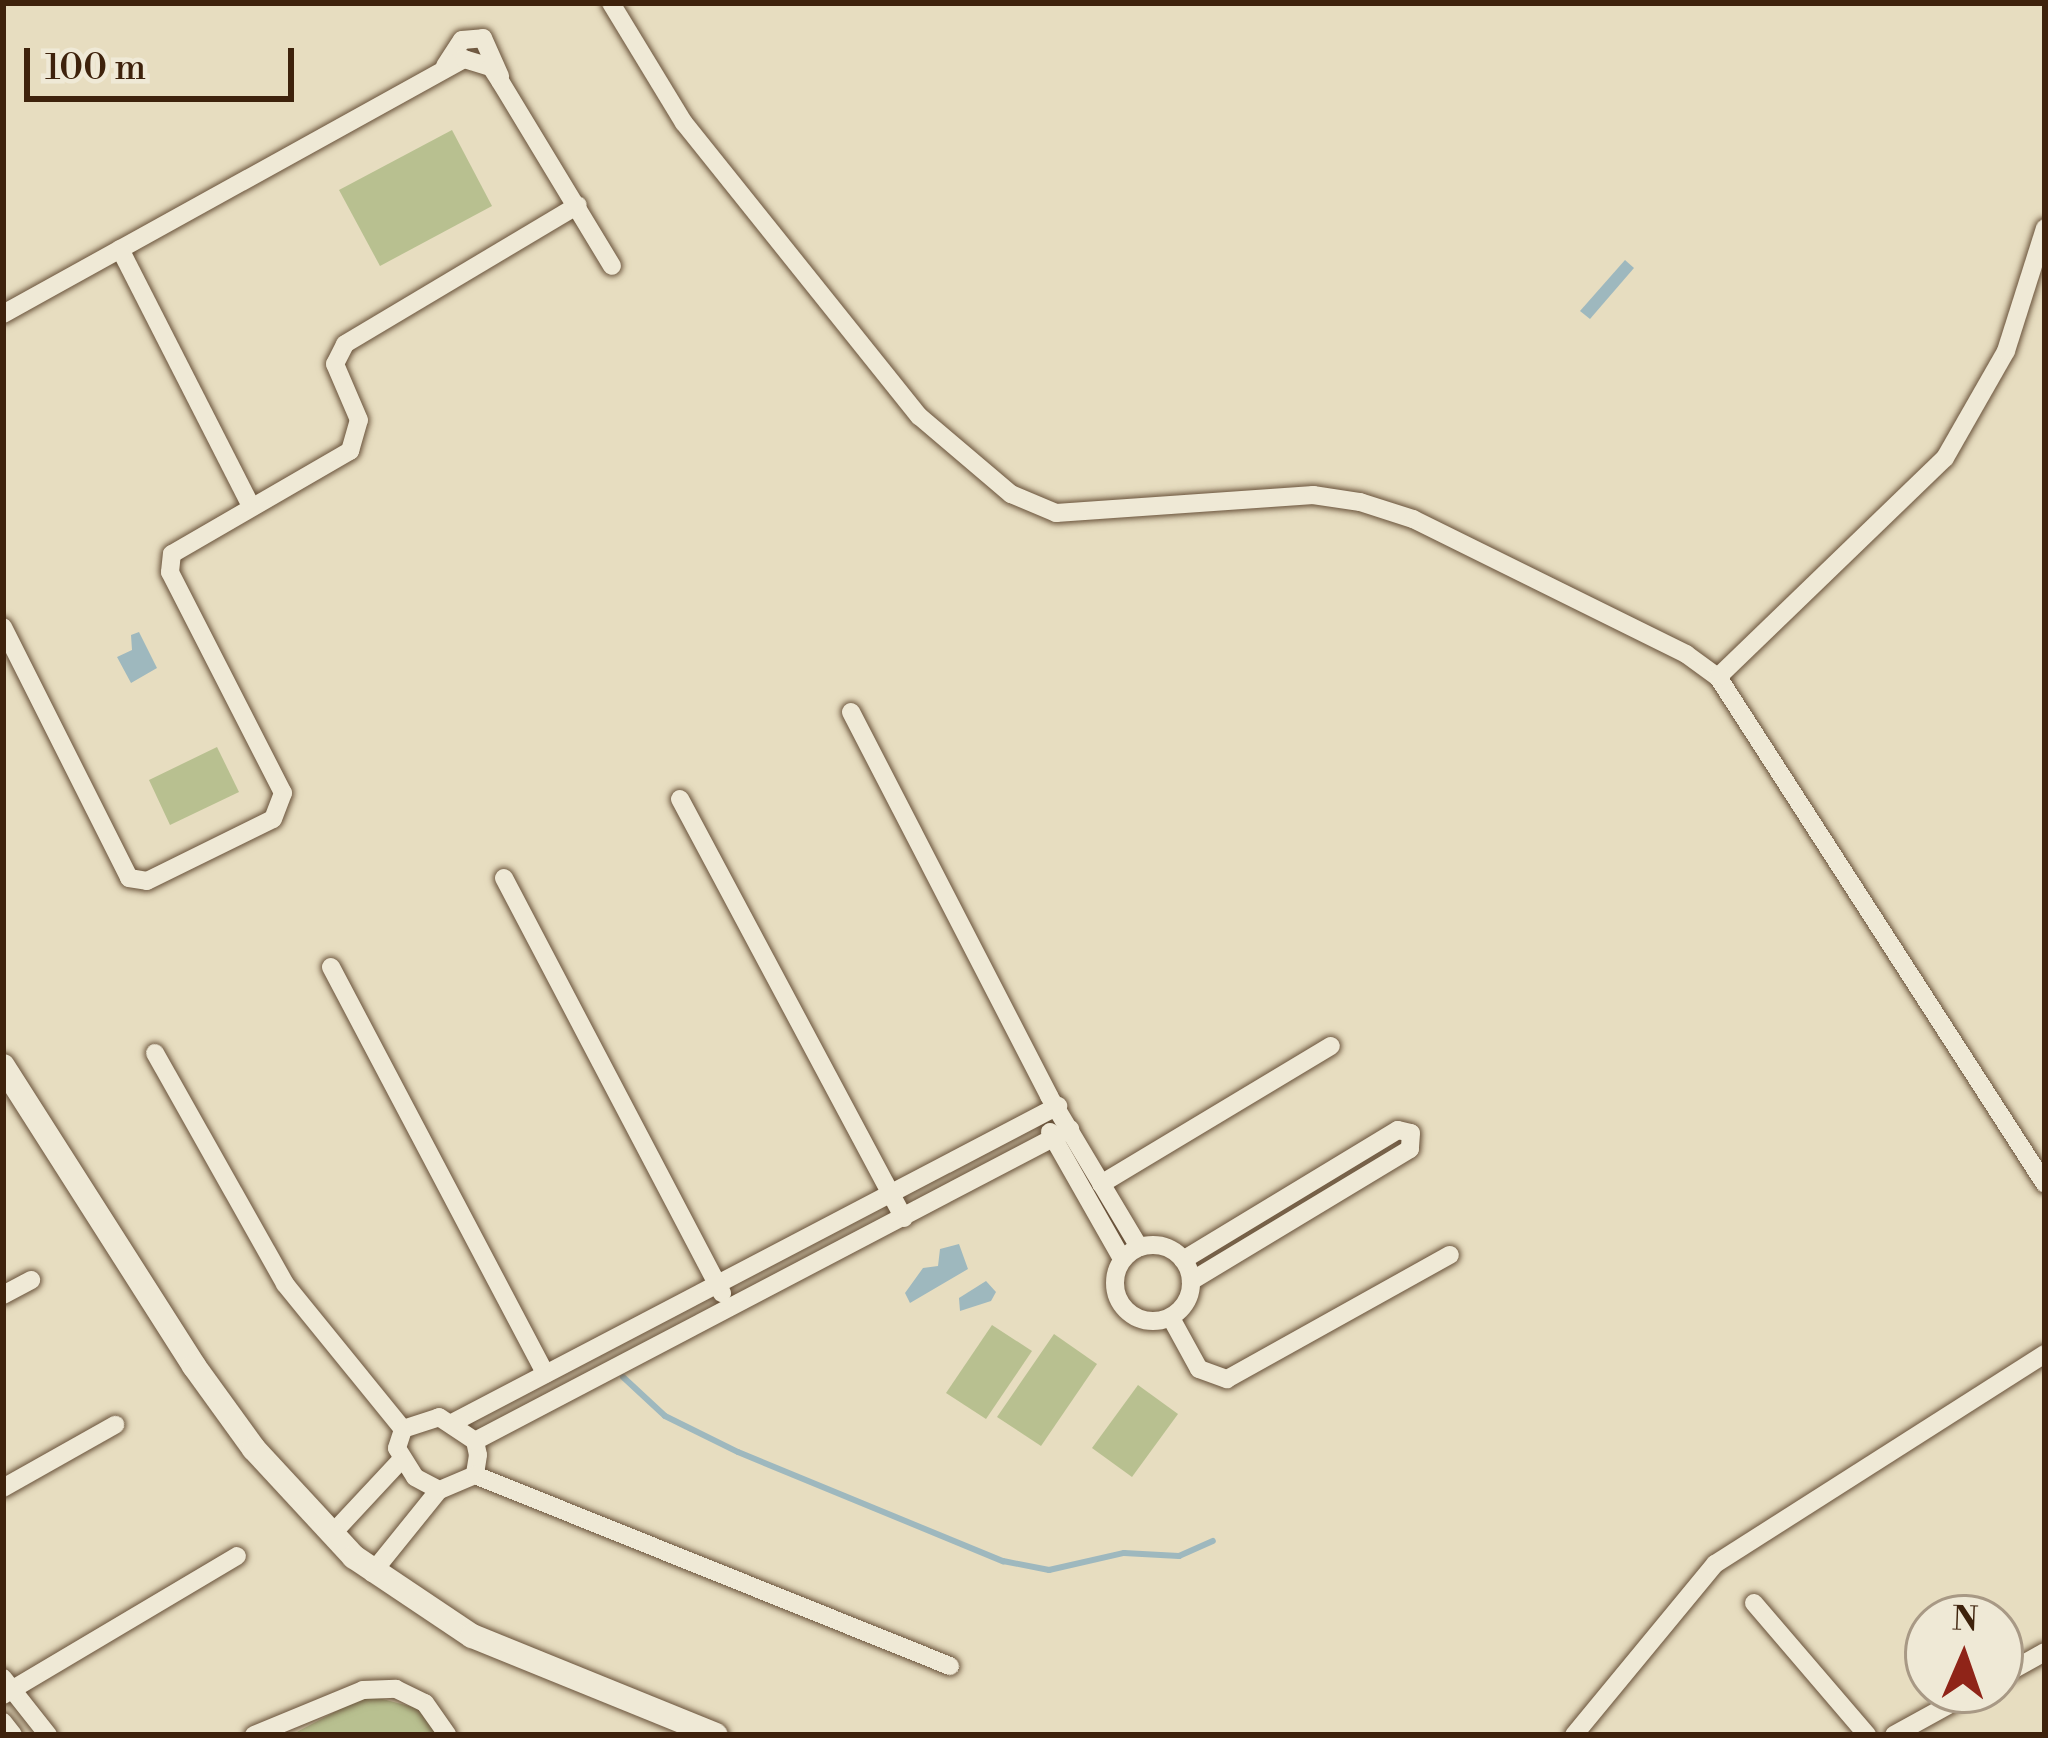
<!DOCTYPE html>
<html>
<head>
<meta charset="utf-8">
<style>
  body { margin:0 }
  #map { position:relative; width:2048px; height:1738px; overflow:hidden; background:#e7ddc0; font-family:"Libre Bodoni",serif }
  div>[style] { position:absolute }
  .green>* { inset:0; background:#b8c090 }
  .water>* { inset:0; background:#9eb8be }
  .stream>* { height:6px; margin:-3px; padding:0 3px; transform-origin:3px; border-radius:3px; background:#9eb8be }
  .roads { filter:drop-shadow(0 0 3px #685139) drop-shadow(0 0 3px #685139) }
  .minor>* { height:18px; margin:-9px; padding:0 9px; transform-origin:9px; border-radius:9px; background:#efe9d6 }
  .minor>.ring { margin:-9px; padding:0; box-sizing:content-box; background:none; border:18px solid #efe9d6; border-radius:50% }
  .tertiary>* { height:24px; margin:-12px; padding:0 12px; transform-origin:12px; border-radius:12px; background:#efe9d6 }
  span { translate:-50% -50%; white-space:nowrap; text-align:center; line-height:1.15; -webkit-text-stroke:9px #efe9d6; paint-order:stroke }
  .frame { position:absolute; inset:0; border:6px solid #3e220c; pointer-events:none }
  .north { position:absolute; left:1904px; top:1594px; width:120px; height:120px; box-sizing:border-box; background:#efe9d6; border:3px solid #a89985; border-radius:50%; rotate:2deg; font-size:33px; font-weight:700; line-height:48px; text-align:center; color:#3e220c }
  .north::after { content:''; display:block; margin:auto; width:42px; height:54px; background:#8f2418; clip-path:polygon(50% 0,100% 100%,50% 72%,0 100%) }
  .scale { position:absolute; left:24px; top:48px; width:270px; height:54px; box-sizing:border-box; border:6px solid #3e220c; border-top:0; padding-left:15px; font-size:36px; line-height:42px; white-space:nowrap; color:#3e220c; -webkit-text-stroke:9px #efe9d6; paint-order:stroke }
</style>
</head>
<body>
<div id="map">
  <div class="green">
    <i style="clip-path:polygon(452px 130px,492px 206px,380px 266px,339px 190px)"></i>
    <i style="clip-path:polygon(217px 747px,239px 792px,170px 825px,149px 780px)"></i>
    <i style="clip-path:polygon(992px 1325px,1032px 1351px,986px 1419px,946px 1393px)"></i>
    <i style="clip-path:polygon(1054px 1334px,1097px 1364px,1041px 1446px,997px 1417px)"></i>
    <i style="clip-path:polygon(1138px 1385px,1178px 1414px,1132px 1477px,1092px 1448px)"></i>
    <i style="clip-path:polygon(367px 1695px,417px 1708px,437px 1735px,291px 1735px)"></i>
  </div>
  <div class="water">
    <i style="clip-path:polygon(1625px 260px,1634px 268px,1590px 319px,1580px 311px)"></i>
    <i style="clip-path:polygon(139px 632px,157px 668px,131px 683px,117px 657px,132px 650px,131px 635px)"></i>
    <i style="clip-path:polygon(959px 1244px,968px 1269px,910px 1303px,905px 1293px,923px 1268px,938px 1266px,940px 1249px)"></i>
    <i style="clip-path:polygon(986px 1281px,996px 1292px,991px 1301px,960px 1311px,959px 1298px)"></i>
  </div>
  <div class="stream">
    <i style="left:623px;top:1377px;width:57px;rotate:42.9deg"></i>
    <i style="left:665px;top:1416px;width:81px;rotate:26.3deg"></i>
    <i style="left:738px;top:1452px;width:287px;rotate:22.4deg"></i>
    <i style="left:1003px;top:1561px;width:47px;rotate:11.1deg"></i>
    <i style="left:1049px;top:1570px;width:77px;rotate:-12.8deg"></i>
    <i style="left:1124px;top:1553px;width:55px;rotate:3.1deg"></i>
    <i style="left:1179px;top:1556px;width:37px;rotate:-24deg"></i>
  </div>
  <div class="roads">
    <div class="minor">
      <i style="left:611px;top:3px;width:140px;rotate:58.7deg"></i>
      <i style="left:684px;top:123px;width:376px;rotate:51.3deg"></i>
      <i style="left:919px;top:416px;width:121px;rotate:40.3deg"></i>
      <i style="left:1011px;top:494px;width:49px;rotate:22.9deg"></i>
      <i style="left:1056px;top:513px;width:258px;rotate:-4deg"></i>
      <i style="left:1313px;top:495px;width:48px;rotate:8.5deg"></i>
      <i style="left:1360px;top:502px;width:56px;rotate:17.8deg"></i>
      <i style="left:1413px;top:519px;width:305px;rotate:26.3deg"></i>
      <i style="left:1686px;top:654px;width:39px;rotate:36deg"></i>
      <i style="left:1718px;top:677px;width:603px;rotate:57.18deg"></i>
      <i style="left:445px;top:66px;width:31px;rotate:-57deg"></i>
      <i style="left:462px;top:40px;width:21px;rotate:-5deg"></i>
      <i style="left:483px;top:38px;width:42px;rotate:65.9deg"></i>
      <i style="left:120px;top:249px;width:286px;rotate:63deg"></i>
      <i style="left:3px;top:314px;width:527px;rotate:-28.95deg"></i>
      <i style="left:464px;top:59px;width:28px;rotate:17deg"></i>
      <i style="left:491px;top:67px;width:17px;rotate:57deg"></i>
      <i style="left:500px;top:81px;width:216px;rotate:58.8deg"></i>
      <i style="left:3px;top:627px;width:281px;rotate:63.3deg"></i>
      <i style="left:129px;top:878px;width:18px;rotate:9deg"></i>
      <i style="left:147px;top:881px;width:140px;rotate:-26.2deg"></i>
      <i style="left:273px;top:819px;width:28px;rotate:-69deg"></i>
      <i style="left:283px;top:793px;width:248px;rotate:-117.1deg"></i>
      <i style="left:170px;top:572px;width:18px;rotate:-84deg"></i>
      <i style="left:172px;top:554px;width:206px;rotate:-30.1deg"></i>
      <i style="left:350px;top:451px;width:32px;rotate:-74deg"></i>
      <i style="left:359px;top:420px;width:61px;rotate:-113.2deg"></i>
      <i style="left:335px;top:364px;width:22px;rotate:-63deg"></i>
      <i style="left:345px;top:344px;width:271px;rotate:-30.8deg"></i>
      <i style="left:1718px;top:677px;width:315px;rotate:-44deg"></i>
      <i style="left:1945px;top:458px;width:123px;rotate:-60.3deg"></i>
      <i style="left:2006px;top:351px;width:129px;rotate:-72.4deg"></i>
      <i style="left:851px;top:712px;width:432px;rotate:62.7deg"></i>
      <i style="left:1049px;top:1096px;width:176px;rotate:59.2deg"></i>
      <i style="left:680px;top:799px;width:475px;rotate:61.9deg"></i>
      <i style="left:504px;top:878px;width:469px;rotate:62.3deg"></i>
      <i style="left:331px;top:967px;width:460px;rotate:62.2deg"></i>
      <i style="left:155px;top:1053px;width:265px;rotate:60.6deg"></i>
      <i style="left:285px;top:1284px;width:187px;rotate:50.9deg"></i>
      <i style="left:1050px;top:1132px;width:146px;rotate:60.4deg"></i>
      <i style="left:1101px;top:1184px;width:268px;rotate:-31deg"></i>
      <i class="ring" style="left:1115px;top:1245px;width:58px;height:58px"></i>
      <i style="left:1183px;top:1260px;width:251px;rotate:-31.2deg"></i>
      <i style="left:1398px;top:1130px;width:13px;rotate:13deg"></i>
      <i style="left:1411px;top:1133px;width:16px;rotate:94deg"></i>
      <i style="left:1410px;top:1149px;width:256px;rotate:148.9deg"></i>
      <i style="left:3px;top:1295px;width:32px;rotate:-28deg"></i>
      <i style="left:1171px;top:1318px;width:58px;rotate:61.2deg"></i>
      <i style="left:1199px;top:1369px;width:30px;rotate:20deg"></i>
      <i style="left:1227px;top:1379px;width:255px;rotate:-29.1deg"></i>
      <i style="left:439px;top:1417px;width:43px;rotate:33.7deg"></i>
      <i style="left:475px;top:1441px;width:14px;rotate:78deg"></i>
      <i style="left:478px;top:1455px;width:20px;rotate:99deg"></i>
      <i style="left:475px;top:1475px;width:39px;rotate:157deg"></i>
      <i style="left:439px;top:1490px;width:27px;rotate:-152deg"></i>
      <i style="left:415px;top:1477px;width:34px;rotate:-122deg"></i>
      <i style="left:397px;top:1448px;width:20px;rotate:-72deg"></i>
      <i style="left:403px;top:1429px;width:38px;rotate:-18deg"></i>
      <i style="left:454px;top:1422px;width:682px;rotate:-27.62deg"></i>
      <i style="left:475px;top:1441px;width:672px;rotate:-27.67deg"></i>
      <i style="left:475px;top:1475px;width:512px;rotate:21.91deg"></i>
      <i style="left:3px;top:1488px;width:129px;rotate:-29.4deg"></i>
      <i style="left:332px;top:1534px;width:100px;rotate:-47deg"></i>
      <i style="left:372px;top:1573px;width:107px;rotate:-51.1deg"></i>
      <i style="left:1754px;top:1603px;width:174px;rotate:49.4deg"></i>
      <i style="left:2000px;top:1677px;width:51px;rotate:-29.1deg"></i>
      <i style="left:3px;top:1678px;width:73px;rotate:51.7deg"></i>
      <i style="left:3px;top:1695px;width:272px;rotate:-30.7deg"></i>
      <i style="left:3px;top:1722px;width:16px;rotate:52deg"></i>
      <i style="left:254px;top:1735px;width:118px;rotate:-22.4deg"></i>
      <i style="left:363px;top:1690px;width:33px;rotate:-2deg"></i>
      <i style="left:396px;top:1689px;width:32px;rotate:26deg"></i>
      <i style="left:425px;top:1703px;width:39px;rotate:55deg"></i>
      <i style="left:1574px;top:1735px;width:222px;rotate:-50.5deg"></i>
      <i style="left:1715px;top:1564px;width:391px;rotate:-32.5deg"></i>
      <i style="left:1894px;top:1735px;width:94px;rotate:-28.8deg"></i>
    </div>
    <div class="tertiary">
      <i style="left:3px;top:1066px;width:356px;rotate:57.5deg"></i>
      <i style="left:194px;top:1366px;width:102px;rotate:54.1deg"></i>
      <i style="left:254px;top:1449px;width:147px;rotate:47.2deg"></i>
      <i style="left:354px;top:1557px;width:142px;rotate:33.8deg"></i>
      <i style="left:472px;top:1636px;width:263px;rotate:22.1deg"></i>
    </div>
  </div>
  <div class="frame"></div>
  <div class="north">N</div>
  <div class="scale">100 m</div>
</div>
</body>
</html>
